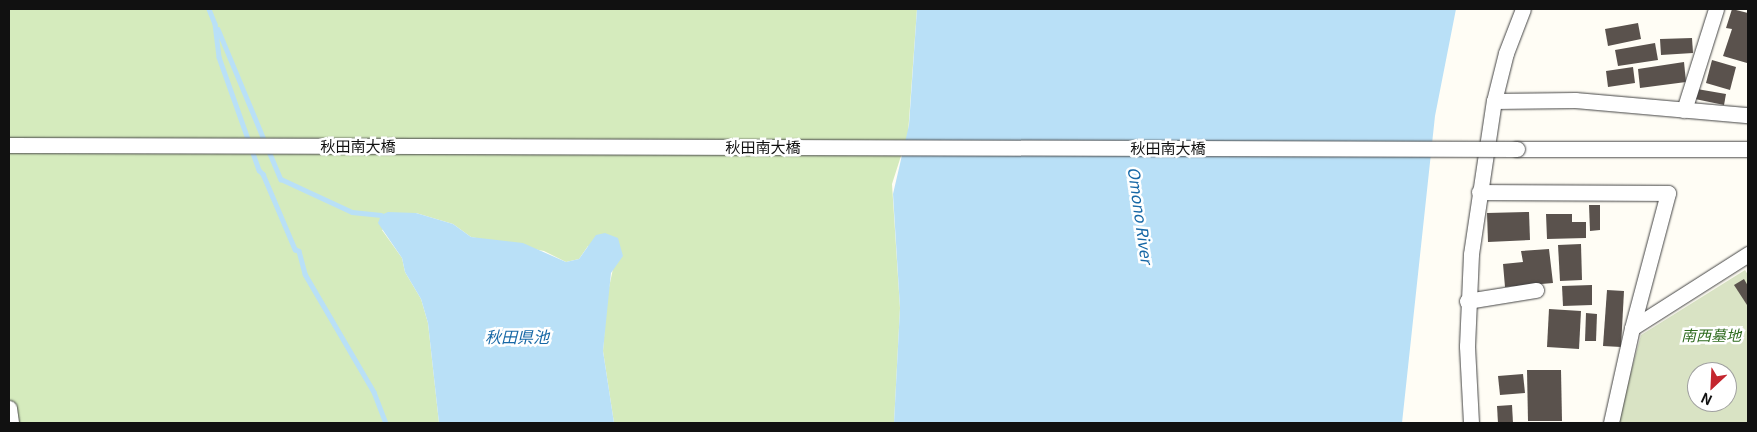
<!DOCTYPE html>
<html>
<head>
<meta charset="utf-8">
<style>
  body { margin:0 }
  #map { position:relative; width:1757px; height:432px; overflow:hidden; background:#fffdf5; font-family:Georgia,"Noto Sans JP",serif }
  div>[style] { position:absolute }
  .green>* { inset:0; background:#d5ebbd }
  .cemetery>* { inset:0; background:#d9e3c4 }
  .water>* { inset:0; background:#b9e0f7 }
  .stream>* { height:4.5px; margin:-2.25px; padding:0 2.25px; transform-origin:2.25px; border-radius:2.25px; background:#b9e0f7 }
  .building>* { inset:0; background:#5a524d }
  .roads { filter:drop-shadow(0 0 1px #444) drop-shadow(0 0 1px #444) }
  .minor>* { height:15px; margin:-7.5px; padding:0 7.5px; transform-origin:7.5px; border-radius:7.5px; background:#fff }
  .bridges { filter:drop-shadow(0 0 1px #444) drop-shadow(0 0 1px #444) }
  .minor-bridge>* { height:15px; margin:-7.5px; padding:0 7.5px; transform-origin:7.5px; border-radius:7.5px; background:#fff }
  span { translate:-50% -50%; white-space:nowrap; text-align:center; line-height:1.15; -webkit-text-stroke:5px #fff; paint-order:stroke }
  .street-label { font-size:15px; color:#111 }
  .park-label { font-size:15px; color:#2f6b1f; font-style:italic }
  .water-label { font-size:16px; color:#1768a6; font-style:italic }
  .frame { position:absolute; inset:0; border:10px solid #111; pointer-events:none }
  .north { position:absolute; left:1687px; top:362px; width:50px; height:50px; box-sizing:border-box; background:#fff; border:1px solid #a0a0a0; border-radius:50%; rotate:205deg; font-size:14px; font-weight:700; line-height:20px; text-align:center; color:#111 }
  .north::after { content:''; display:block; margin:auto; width:18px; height:22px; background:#c4262e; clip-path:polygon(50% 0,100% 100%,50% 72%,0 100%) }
</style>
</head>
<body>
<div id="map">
  <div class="green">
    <i style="clip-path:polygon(9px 9px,917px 9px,908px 134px,892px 184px,900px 308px,894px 423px,614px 423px,603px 351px,607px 297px,614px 264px,588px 246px,579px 259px,566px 262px,544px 251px,471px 237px,453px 224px,416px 213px,382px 230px,402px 258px,405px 272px,421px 299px,428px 323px,439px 423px,9px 423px)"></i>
  </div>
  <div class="cemetery">
    <i style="clip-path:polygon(evenodd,1745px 270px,1748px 275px,1748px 423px,1617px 423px,1641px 335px,1745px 270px,1697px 372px,1727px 372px,1727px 402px,1697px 402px,1697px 372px)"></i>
  </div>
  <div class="water">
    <i style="clip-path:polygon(917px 9px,1456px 9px,1435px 116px,1402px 423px,894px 423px,900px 308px,893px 194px,909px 125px)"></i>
    <i style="clip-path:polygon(388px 212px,416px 213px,453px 224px,471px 237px,523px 243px,566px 262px,579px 259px,596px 235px,605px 233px,618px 238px,623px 256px,611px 273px,603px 351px,614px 423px,439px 423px,428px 323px,421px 299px,405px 272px,402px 258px,378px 223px,381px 215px)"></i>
  </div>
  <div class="stream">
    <i style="left:209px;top:9px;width:16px;rotate:68deg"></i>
    <i style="left:215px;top:24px;width:33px;rotate:83deg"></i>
    <i style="left:219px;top:57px;width:120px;rotate:70.5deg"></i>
    <i style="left:259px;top:170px;width:6px;rotate:45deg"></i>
    <i style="left:263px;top:174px;width:82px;rotate:66.9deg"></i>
    <i style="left:295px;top:249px;width:4px;rotate:27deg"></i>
    <i style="left:299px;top:251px;width:24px;rotate:75deg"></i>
    <i style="left:305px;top:274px;width:137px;rotate:59.7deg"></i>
    <i style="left:374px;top:392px;width:33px;rotate:69deg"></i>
    <i style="left:218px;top:29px;width:122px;rotate:67.4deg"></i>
    <i style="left:268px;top:149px;width:33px;rotate:67deg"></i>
    <i style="left:281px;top:179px;width:78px;rotate:24.9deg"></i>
    <i style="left:352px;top:212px;width:29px;rotate:6deg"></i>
  </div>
  <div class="building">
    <i style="clip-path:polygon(1732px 9px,1748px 13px,1747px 63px,1723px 56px,1732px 29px,1726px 28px)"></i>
    <i style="clip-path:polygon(1638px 23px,1641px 39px,1608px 46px,1605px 29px)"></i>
    <i style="clip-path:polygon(1692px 38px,1693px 53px,1661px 55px,1660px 39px)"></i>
    <i style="clip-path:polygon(1655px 43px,1658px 60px,1618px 66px,1615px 50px)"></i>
    <i style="clip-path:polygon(1712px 60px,1736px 67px,1730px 90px,1706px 83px)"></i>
    <i style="clip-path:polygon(1684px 62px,1686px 82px,1640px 88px,1638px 69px)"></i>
    <i style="clip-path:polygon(1633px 67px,1635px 83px,1608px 87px,1606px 71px)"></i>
    <i style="clip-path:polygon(1697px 89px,1726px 94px,1724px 105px,1695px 99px)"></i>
    <i style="clip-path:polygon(1589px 205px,1600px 205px,1600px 230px,1590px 231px)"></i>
    <i style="clip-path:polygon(1529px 212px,1530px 240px,1488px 242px,1487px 213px)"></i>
    <i style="clip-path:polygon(1546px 214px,1572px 214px,1572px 222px,1586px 222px,1586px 238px,1547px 239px)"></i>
    <i style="clip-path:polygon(1581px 244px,1582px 280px,1560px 281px,1558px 245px)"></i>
    <i style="clip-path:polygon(1549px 249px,1553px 283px,1505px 287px,1503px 264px,1523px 262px,1521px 251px)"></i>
    <i style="clip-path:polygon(1744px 279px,1748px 286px,1747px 305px,1734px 285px)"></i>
    <i style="clip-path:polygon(1592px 285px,1592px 305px,1563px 306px,1562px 286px)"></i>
    <i style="clip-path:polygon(1607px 290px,1624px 291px,1621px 347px,1603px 346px)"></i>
    <i style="clip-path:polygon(1549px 309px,1581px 311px,1579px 349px,1547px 347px)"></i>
    <i style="clip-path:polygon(1586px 313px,1597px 314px,1596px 341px,1585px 341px)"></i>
    <i style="clip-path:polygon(1527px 370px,1561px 370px,1562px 421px,1528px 421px)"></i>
    <i style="clip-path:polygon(1523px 374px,1525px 393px,1500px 395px,1498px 376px)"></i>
    <i style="clip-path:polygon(1512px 405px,1513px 423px,1498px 423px,1497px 406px)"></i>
  </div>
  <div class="roads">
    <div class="minor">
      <i style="left:1494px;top:101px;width:81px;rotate:-0.7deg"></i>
      <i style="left:1575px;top:100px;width:174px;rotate:5deg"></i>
      <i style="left:1684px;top:110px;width:106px;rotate:-72.4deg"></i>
      <i style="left:1517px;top:149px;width:231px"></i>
      <i style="left:1479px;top:192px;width:189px;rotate:0.3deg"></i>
      <i style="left:1668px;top:193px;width:140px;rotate:104.9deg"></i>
      <i style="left:1632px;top:328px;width:97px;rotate:102.5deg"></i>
      <i style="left:1467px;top:301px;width:70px;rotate:-9.1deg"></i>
      <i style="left:1632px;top:328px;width:138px;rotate:-32.5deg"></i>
      <i style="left:9px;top:408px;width:15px;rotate:82deg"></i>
      <i style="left:1471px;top:423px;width:77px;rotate:-93deg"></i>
      <i style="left:1467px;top:346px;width:92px;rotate:-87.5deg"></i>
      <i style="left:1471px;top:254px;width:155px;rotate:-81.5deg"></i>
      <i style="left:1494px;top:101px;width:49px;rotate:-76deg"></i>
      <i style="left:1506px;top:53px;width:47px;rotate:-68.9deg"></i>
    </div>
  </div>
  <div class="bridges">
    <div class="minor-bridge">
      <i style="left:9px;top:145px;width:1508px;rotate:0.15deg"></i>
    </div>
  </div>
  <div class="street-label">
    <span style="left:358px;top:146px">秋田南大橋</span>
    <span style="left:763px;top:147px">秋田南大橋</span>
    <span style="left:1168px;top:148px">秋田南大橋</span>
  </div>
  <div class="park-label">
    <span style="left:1711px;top:335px">南西墓地</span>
  </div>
  <div class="water-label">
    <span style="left:1141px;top:215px;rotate:82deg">Omono River</span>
    <span style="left:517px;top:336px">秋田県池</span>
  </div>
  <div class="frame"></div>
  <div class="north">N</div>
</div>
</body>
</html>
